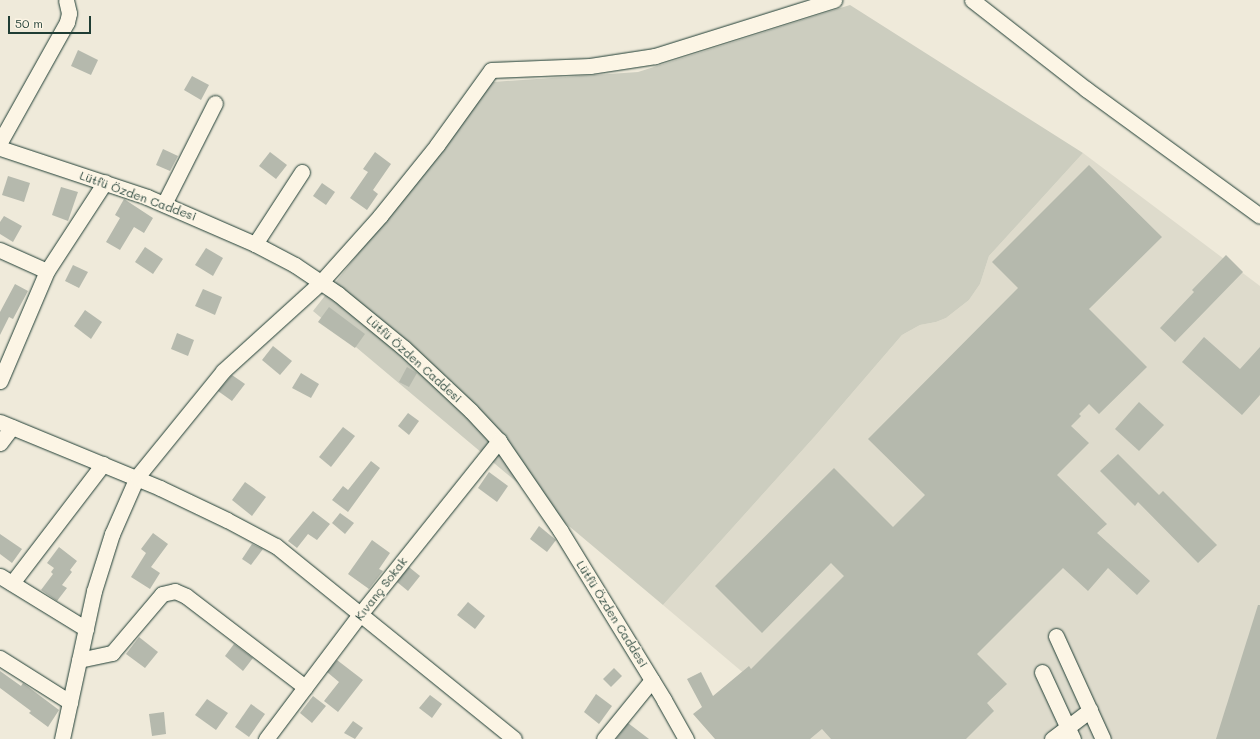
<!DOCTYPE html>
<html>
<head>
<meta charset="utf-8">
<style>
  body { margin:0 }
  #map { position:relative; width:1260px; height:739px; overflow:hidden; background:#efeada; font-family:Mali,sans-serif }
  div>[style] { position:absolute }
  .built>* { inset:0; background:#dedbcc }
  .green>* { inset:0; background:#cccdbf }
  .building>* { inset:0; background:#b5b9ad }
  .roads { filter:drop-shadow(0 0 1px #1f3d34) drop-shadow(0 0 1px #1f3d34) }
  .minor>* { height:15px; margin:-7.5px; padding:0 7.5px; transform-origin:7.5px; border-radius:7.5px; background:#fcf5e5 }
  span { translate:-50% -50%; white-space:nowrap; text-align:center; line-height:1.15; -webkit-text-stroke:3px #fcf5e5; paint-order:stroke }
  .street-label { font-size:12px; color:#1f3d34 }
  .scale { position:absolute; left:8px; top:16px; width:83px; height:18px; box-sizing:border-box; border:2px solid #1f3d34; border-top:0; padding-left:5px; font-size:12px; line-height:14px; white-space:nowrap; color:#1f3d34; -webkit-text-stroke:3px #fcf5e5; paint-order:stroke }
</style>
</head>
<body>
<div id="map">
  <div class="built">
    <i style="clip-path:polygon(1083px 153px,1260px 286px,1260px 739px,803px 739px,811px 730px,663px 605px,816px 435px,902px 335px,920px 325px,936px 322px,946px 318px,969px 300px,980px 284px,989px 256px)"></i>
  </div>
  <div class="green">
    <i style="clip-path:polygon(850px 5px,1083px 153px,989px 256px,980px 284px,969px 300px,946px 318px,936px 322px,920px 325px,902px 335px,816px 435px,663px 605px,313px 311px,493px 82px,638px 72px)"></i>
  </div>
  <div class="building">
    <i style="clip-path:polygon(78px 50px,98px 60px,91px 75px,71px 66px)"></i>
    <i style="clip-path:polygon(192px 76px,209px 85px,201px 100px,184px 90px)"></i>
    <i style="clip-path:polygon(163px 149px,178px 156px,170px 171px,156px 165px)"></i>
    <i style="clip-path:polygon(270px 152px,287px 165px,276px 179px,259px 166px)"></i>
    <i style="clip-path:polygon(375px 152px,391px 164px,373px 190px,378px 194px,367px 210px,350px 198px,368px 172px,363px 169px)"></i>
    <i style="clip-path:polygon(1089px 165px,1162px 237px,1089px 309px,1147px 367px,1099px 414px,1089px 404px,1079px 414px,1081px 416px,1071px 426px,1089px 443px,1057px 475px,1107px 524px,1097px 533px,1150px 581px,1137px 595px,1108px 568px,1088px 591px,1063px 568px,977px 654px,1007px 684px,987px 703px,994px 711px,966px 739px,831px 739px,822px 729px,810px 739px,715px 739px,693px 714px,702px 707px,687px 679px,701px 672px,713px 696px,749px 666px,751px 669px,844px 576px,831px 563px,762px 633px,715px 586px,834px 468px,893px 527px,925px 495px,868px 439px,1018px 288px,992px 262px)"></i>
    <i style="clip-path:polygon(8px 176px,30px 183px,24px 202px,2px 195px)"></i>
    <i style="clip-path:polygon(322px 183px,335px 192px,326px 205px,313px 196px)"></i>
    <i style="clip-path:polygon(61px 187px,78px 192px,68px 221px,52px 215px)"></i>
    <i style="clip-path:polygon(124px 199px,153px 218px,144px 233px,134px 227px,120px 250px,106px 242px,120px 218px,115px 215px)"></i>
    <i style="clip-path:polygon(4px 216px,22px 226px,13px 242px,0 234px,0 222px)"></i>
    <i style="clip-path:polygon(145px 247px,163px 259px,153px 274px,135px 262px)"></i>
    <i style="clip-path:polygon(206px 248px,223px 258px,213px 276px,195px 265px)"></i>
    <i style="clip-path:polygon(1226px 255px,1243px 272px,1175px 342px,1160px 328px,1194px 292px,1192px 290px)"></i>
    <i style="clip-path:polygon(73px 265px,88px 272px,79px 288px,65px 281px)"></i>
    <i style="clip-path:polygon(15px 284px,28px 291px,13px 319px,9px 317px,0 335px,0 312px)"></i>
    <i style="clip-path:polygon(203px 289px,222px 297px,215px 315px,195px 306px)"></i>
    <i style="clip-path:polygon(329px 307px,365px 334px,355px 348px,318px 322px)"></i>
    <i style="clip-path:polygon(85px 310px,102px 322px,91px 339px,74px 326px)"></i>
    <i style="clip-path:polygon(177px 333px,194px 340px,188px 356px,171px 349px)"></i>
    <i style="clip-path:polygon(1204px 337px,1240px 369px,1260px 347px,1260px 395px,1242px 415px,1182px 362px)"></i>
    <i style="clip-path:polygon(273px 346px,292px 361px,280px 375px,262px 360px)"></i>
    <i style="clip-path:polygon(407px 367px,417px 373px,409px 387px,399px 382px)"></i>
    <i style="clip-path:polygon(301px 373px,319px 384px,311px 398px,292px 388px)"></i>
    <i style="clip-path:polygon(232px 375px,245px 384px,232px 401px,218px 391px)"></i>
    <i style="clip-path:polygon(1139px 402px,1164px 425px,1139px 451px,1115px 429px)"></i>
    <i style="clip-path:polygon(408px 413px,419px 421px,409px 435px,398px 426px)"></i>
    <i style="clip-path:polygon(343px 427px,355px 436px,331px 467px,319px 457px)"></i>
    <i style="clip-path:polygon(1118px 454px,1159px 495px,1163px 491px,1217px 545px,1198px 563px,1138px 502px,1135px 506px,1100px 471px)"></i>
    <i style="clip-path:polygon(371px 461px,380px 468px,348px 512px,332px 500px,343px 486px,348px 490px)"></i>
    <i style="clip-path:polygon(489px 472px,508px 486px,497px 502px,478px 488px)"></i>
    <i style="clip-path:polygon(245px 482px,266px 497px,252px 516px,232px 500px)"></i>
    <i style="clip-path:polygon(313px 511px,330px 524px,317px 540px,308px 534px,297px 548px,288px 541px)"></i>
    <i style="clip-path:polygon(340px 513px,354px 523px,345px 534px,332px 523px)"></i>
    <i style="clip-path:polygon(539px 526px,556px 540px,547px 552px,530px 539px)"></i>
    <i style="clip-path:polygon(153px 533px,168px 544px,151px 567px,160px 573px,150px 589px,131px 577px,146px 553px,141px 549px)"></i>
    <i style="clip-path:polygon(0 534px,22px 549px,12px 563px,0 554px)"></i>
    <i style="clip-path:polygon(372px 540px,390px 553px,379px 569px,383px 571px,369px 589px,348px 574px)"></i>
    <i style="clip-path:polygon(252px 544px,263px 549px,251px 565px,242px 559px)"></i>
    <i style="clip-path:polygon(59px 547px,77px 561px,70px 570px,72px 572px,62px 585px,67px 588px,57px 601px,41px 590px,53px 574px,51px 572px,54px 568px,47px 563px)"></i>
    <i style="clip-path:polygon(409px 567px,420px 576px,408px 591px,397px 582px)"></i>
    <i style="clip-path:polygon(468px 602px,485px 616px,475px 629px,457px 615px)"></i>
    <i style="clip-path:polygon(1258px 605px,1260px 605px,1260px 739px,1216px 739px)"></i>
    <i style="clip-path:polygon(139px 637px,158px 652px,145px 668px,126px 654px)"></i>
    <i style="clip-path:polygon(234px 644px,253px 658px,243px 671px,225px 656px)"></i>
    <i style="clip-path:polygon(337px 660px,363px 680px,338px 712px,324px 701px,339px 682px,327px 672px)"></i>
    <i style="clip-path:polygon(614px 668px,622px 676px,611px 687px,603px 679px)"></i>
    <i style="clip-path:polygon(0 671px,21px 686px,23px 683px,59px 710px,48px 727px,29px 713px,31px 711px,0 688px)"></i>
    <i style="clip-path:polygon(596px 694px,612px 706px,599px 724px,584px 712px)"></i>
    <i style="clip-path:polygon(430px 695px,442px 704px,432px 718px,419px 708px)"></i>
    <i style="clip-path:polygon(313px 696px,326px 706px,312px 723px,300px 713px)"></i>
    <i style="clip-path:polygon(207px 699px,228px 713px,216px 730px,195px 715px)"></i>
    <i style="clip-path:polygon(251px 704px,265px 714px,249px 737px,235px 727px)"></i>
    <i style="clip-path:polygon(164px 712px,166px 734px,152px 736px,149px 714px)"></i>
    <i style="clip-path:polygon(353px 721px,363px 728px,355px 739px,344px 733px)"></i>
    <i style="clip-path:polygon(628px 723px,649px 739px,616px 739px)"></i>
  </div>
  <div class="roads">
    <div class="minor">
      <i style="left:972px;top:0;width:145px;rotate:38deg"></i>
      <i style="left:1086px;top:89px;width:215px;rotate:36.1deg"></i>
      <i style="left:0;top:142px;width:137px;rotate:-60.8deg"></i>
      <i style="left:67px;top:22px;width:9px;rotate:-77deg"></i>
      <i style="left:69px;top:13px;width:13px;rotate:-103deg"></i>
      <i style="left:0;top:148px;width:155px;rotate:18.4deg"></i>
      <i style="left:147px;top:197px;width:118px;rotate:23.5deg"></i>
      <i style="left:255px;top:244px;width:45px;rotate:27.7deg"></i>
      <i style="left:295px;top:265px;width:52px;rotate:34deg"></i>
      <i style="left:338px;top:294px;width:85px;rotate:39.3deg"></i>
      <i style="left:404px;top:348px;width:92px;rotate:43.2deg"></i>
      <i style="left:471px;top:411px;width:41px;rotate:47deg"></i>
      <i style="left:499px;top:441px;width:108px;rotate:55.6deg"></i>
      <i style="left:560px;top:530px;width:199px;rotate:58.5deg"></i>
      <i style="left:664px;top:700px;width:45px;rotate:60.6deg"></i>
      <i style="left:164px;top:204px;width:113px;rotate:-63.2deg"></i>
      <i style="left:255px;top:244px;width:86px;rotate:-56.9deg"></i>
      <i style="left:0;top:250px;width:51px;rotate:24.1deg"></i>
      <i style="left:0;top:381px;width:120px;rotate:-66.9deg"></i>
      <i style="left:47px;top:271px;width:106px;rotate:-56.9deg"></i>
      <i style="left:0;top:422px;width:173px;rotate:22.4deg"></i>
      <i style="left:160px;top:488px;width:74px;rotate:25.5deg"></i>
      <i style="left:227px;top:520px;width:55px;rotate:28deg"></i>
      <i style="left:276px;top:546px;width:306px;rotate:39deg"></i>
      <i style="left:0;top:443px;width:20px;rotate:-53deg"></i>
      <i style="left:0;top:576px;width:101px;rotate:31.6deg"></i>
      <i style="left:12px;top:583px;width:150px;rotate:-52.6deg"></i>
      <i style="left:1056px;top:636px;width:113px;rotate:65.5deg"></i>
      <i style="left:0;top:658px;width:83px;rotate:32.2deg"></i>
      <i style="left:79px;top:660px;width:34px;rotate:-12deg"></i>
      <i style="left:112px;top:653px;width:77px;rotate:-49.7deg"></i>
      <i style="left:162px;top:594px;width:13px;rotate:-13deg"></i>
      <i style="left:175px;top:591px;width:12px;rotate:24deg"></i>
      <i style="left:186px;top:596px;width:150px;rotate:37.4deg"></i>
      <i style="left:1042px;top:672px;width:74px;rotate:65.2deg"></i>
      <i style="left:62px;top:739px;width:151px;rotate:-77.8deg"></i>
      <i style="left:94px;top:591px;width:60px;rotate:-72.5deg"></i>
      <i style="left:112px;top:534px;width:62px;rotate:-66.3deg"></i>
      <i style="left:137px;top:477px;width:136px;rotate:-50.9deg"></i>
      <i style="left:223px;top:371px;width:132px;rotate:-42.2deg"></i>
      <i style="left:321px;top:282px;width:89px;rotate:-48.2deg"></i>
      <i style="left:380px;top:216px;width:91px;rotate:-51.2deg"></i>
      <i style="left:437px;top:145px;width:92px;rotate:-54.2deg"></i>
      <i style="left:491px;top:70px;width:99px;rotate:-2.3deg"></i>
      <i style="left:590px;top:66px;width:66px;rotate:-8.7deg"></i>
      <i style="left:655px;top:56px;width:188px;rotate:-17.4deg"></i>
      <i style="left:266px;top:739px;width:158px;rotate:-53deg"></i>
      <i style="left:361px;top:613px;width:221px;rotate:-51.3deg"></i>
      <i style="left:604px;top:739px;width:76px;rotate:-50.9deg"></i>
      <i style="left:1052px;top:739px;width:48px;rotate:-37.3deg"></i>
    </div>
  </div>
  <div class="street-label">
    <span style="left:138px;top:196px;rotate:20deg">Lütfü Özden Caddesi</span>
    <span style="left:414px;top:359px;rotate:42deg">Lütfü Özden Caddesi</span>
    <span style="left:381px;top:589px;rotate:-52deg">Kıvanç Sokak</span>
    <span style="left:612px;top:614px;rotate:58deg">Lütfü Özden Caddesi</span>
  </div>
  <div class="scale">50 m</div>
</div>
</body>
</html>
